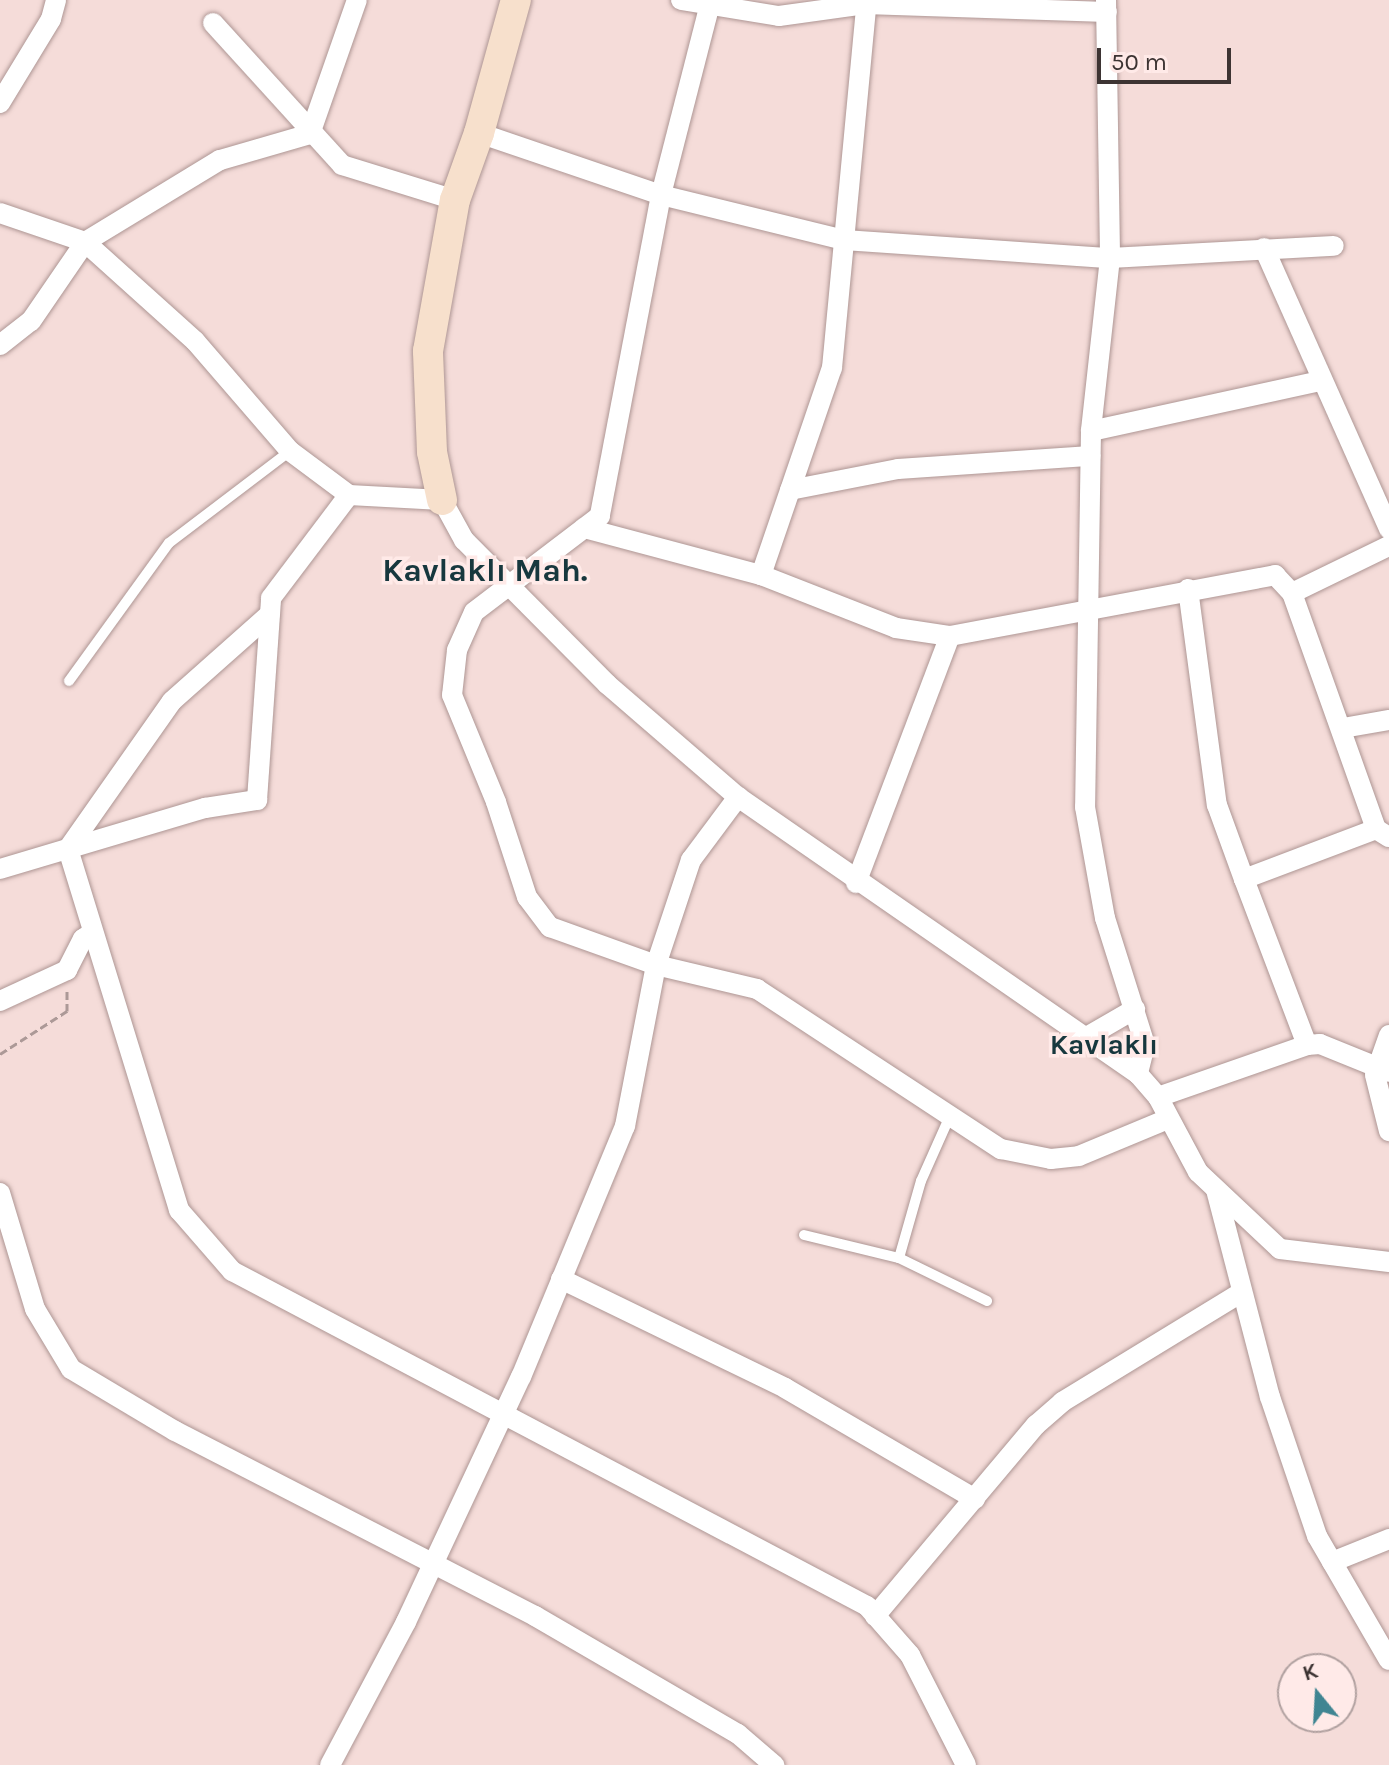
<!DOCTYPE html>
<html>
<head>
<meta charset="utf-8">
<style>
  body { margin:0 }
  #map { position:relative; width:1389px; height:1765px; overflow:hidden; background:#f5dcd9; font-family:Karla,sans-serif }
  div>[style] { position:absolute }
  .path>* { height:3px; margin-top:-1.5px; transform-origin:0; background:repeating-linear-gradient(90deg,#ac9997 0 8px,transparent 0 12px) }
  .roads { filter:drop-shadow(0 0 2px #ae9694) drop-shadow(0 0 2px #ae9694) }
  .lane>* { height:10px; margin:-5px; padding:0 5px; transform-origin:5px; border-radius:5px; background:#fff }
  .street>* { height:20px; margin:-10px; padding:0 10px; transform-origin:10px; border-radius:10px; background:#fff }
  .secondary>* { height:30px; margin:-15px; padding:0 15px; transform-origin:15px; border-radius:15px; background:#f7e0cc }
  span { translate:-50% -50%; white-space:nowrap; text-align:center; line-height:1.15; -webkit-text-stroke:7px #ffeae8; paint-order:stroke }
  .quarter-label { font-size:28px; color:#17383e; font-weight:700 }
  .district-label { font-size:32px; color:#17383e; font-weight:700 }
  .north { position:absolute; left:1277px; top:1653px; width:80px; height:80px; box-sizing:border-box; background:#ffeae8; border:2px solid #b1a1a0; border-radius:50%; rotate:342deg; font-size:22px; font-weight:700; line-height:32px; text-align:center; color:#3d3433 }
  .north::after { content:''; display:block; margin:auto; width:28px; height:36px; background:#408592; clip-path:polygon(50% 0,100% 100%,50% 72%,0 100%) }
  .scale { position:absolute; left:1097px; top:48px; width:134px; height:36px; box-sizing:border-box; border:4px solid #3d3433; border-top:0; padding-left:10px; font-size:24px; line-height:28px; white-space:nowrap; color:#3d3433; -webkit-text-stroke:6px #ffeae8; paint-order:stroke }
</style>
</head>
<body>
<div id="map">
  <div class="path">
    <i style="left:0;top:1054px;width:80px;rotate:-32.7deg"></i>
    <i style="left:67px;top:1011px;width:21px;rotate:-90deg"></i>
  </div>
  <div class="roads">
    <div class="lane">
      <i style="left:69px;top:681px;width:170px;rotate:-54.1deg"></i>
      <i style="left:169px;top:543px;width:152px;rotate:-37.2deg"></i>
      <i style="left:804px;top:1235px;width:98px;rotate:13.6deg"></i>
      <i style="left:899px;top:1258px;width:98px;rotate:26deg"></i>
      <i style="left:899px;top:1258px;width:80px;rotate:-74.1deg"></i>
      <i style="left:921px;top:1181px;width:69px;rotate:-66deg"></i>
    </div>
    <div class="street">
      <i style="left:681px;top:0;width:99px;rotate:9.3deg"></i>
      <i style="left:779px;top:16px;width:87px;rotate:-7.9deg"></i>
      <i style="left:865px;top:4px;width:242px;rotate:1.9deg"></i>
      <i style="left:711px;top:0;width:201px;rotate:104.4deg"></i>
      <i style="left:661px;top:195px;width:327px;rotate:100.8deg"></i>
      <i style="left:600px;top:516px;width:158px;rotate:142.7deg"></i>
      <i style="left:474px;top:612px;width:42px;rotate:114.1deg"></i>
      <i style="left:457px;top:650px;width:45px;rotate:96.3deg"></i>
      <i style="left:452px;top:695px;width:116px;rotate:67.6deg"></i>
      <i style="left:496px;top:802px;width:100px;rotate:71.9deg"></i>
      <i style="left:527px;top:897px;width:38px;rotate:53deg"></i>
      <i style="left:550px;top:927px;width:113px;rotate:19.7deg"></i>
      <i style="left:656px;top:965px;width:104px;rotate:13.4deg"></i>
      <i style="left:757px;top:989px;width:292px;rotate:33.3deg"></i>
      <i style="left:1001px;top:1149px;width:51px;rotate:11.3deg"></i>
      <i style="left:1051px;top:1159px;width:28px;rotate:-6deg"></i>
      <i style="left:1079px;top:1156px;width:96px;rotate:-22.6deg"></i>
      <i style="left:1106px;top:0;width:258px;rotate:89.1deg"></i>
      <i style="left:1110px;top:258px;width:174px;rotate:96.3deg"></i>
      <i style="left:1091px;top:431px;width:376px;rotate:90.9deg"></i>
      <i style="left:1085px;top:807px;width:113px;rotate:79.8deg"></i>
      <i style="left:1105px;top:918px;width:133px;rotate:72.5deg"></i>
      <i style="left:1145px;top:1045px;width:30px;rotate:104deg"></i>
      <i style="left:213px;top:23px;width:192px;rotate:47.7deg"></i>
      <i style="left:342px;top:165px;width:118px;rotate:17.2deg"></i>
      <i style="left:0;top:103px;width:98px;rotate:-58.7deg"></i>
      <i style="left:51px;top:19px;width:20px;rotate:-75deg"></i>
      <i style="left:479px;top:133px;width:192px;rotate:18.8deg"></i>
      <i style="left:661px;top:195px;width:188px;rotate:13.8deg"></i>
      <i style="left:844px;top:240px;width:267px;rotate:3.9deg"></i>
      <i style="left:1110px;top:258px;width:224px;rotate:-3.1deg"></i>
      <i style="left:0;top:213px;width:90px;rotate:18.8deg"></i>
      <i style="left:85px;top:242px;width:148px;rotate:42deg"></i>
      <i style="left:195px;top:341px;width:145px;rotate:49.2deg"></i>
      <i style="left:290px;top:451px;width:74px;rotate:36.7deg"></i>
      <i style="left:349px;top:495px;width:93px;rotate:3.1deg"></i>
      <i style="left:442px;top:500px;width:46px;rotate:61.2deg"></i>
      <i style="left:464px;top:540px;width:203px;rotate:45.2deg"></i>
      <i style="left:607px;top:684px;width:173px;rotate:40.8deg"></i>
      <i style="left:738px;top:797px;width:487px;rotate:34.7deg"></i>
      <i style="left:1138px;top:1074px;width:30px;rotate:49deg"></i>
      <i style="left:1158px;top:1097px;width:85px;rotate:61.9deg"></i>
      <i style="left:1198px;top:1172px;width:112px;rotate:43.2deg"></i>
      <i style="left:1280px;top:1249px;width:110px;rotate:6.8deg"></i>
      <i style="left:1264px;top:248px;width:308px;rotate:66deg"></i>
      <i style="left:0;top:345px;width:39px;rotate:-38deg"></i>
      <i style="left:31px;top:321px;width:96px;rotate:-55.6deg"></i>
      <i style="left:85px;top:242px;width:158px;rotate:-31.3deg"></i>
      <i style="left:220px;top:160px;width:94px;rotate:-16.1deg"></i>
      <i style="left:310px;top:134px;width:142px;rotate:-70.7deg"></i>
      <i style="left:1091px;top:431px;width:235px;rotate:-12.3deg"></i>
      <i style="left:790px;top:490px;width:110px;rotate:-11deg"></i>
      <i style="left:898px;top:469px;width:193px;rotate:-3.9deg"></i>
      <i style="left:584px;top:528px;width:183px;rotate:14.9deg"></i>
      <i style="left:761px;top:575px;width:145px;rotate:21.4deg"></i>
      <i style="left:896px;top:628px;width:55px;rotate:8.4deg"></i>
      <i style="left:950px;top:636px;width:331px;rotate:-10.6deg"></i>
      <i style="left:1275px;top:575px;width:25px;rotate:47deg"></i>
      <i style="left:1292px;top:593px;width:251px;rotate:70.4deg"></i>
      <i style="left:1376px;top:829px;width:15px;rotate:32deg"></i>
      <i style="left:761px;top:575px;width:219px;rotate:-71.1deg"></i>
      <i style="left:832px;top:368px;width:370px;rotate:-84.6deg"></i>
      <i style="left:1188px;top:589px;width:218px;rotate:82.4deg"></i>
      <i style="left:1217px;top:805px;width:79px;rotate:70deg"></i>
      <i style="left:1292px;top:593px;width:108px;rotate:-25.9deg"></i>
      <i style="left:270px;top:614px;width:131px;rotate:138.4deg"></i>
      <i style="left:172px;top:701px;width:181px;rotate:125.1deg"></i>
      <i style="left:68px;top:849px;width:378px;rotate:72.9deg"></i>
      <i style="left:179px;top:1210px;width:81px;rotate:49deg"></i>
      <i style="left:232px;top:1271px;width:718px;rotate:27.81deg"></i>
      <i style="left:867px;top:1606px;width:65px;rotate:48.7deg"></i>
      <i style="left:910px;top:1655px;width:123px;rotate:63deg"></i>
      <i style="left:1343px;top:728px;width:47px;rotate:-9.9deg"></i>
      <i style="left:0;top:869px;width:214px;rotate:-16.6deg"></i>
      <i style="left:205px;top:808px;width:53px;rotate:-8.7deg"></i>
      <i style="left:257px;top:800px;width:202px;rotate:-86deg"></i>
      <i style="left:271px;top:598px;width:129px;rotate:-52.9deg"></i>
      <i style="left:856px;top:883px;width:264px;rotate:-69.2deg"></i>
      <i style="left:0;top:1001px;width:74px;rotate:-24.8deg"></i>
      <i style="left:67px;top:970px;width:35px;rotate:-63deg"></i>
      <i style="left:83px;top:939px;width:12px;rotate:-35deg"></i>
      <i style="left:1389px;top:1035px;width:42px;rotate:109.3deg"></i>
      <i style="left:1375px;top:1075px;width:58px;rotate:76deg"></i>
      <i style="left:1085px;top:1038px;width:58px;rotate:-30.1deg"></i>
      <i style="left:1307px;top:1045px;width:178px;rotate:-110.8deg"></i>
      <i style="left:1244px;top:879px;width:141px;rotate:-20.7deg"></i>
      <i style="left:1158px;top:1097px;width:158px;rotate:-19.2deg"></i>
      <i style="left:1307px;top:1045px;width:13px;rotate:-4deg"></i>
      <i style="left:1320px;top:1044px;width:74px;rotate:22.1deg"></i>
      <i style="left:1216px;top:1190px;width:214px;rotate:75.4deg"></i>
      <i style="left:1270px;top:1397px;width:147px;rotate:71.3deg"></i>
      <i style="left:1317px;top:1536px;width:143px;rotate:59.9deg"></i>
      <i style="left:0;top:1193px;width:121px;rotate:73.2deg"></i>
      <i style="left:35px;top:1309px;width:70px;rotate:59deg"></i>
      <i style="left:71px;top:1369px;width:121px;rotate:30.8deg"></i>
      <i style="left:175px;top:1431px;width:405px;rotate:27.2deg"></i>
      <i style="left:535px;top:1616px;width:235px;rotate:30.2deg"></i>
      <i style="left:738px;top:1734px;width:48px;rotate:40.7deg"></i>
      <i style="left:561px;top:1279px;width:249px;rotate:25.9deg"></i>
      <i style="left:785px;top:1388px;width:220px;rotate:30.3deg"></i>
      <i style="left:1332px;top:1562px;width:61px;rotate:-22deg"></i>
      <i style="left:875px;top:1616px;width:250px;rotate:-49.9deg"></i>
      <i style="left:1036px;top:1425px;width:35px;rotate:-41deg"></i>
      <i style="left:1062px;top:1402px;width:211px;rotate:-31.4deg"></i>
      <i style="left:330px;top:1765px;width:162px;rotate:-62deg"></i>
      <i style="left:406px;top:1622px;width:271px;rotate:-64.9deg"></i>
      <i style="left:521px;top:1377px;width:272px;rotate:-67.5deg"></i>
      <i style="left:625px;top:1126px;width:164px;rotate:-79.1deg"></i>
      <i style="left:656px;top:965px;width:111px;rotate:-71.6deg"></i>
      <i style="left:691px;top:860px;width:79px;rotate:-53.3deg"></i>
    </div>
    <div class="secondary">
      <i style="left:442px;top:500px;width:49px;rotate:-101.8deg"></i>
      <i style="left:432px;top:452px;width:101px;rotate:-92.3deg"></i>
      <i style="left:428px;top:351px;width:153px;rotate:-79.9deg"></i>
      <i style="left:455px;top:200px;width:71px;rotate:-70.3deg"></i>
      <i style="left:479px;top:133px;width:138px;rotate:-74.5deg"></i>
    </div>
  </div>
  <div class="quarter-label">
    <span style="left:1104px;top:1045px">Kavlaklı</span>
  </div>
  <div class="district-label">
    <span style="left:485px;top:571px">Kavlaklı Mah.</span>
  </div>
  <div class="north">K</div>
  <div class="scale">50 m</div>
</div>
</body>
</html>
